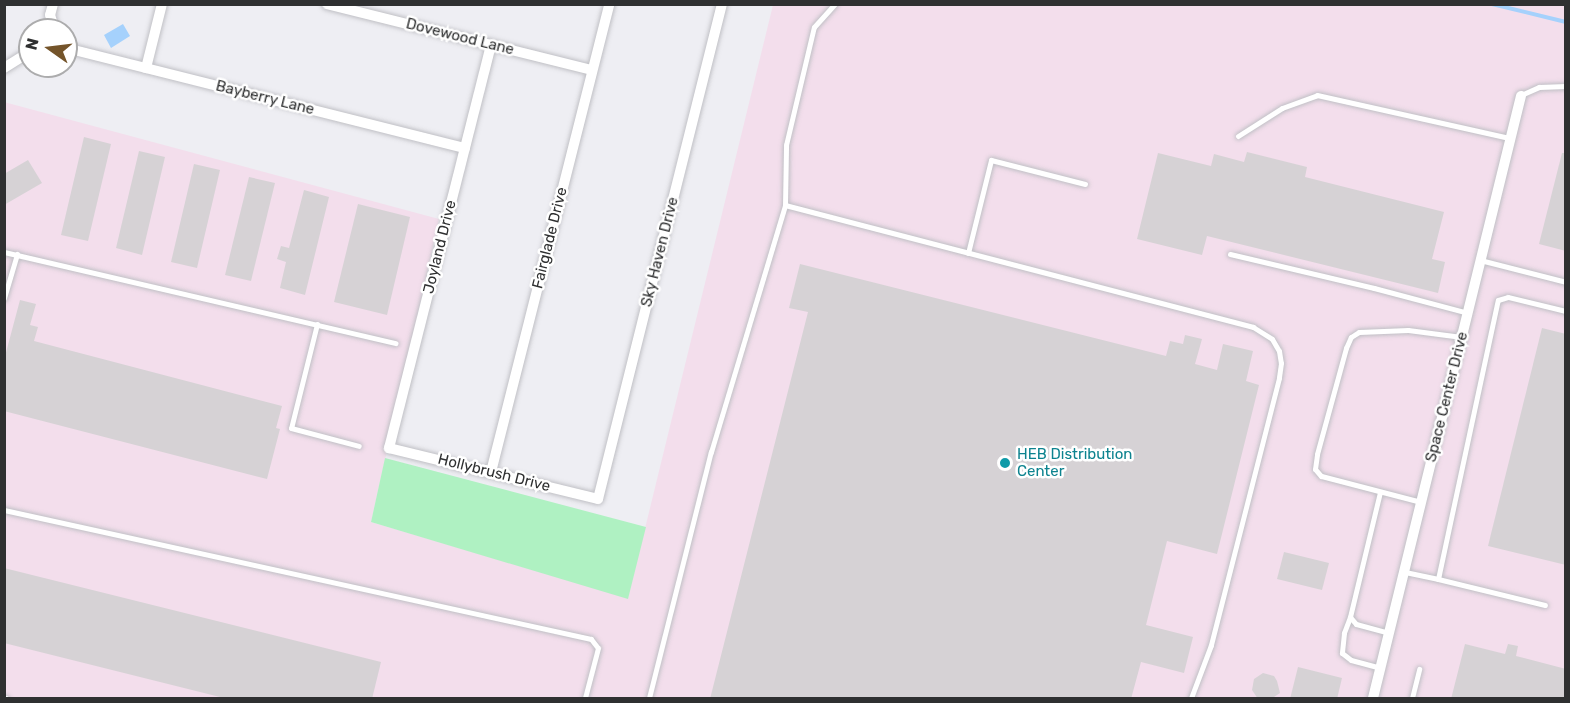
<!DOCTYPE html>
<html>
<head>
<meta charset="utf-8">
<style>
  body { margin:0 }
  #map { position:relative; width:1570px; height:703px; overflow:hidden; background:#eeeef3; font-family:Rubik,sans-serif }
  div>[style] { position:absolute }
  .industrial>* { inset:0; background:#f3deec }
  .green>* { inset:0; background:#aff1c2 }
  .water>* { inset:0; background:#a5d1fc }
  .stream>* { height:4px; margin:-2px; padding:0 2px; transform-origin:2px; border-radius:2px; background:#a5d1fc }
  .building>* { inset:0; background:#d6d2d5 }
  .roads { filter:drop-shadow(0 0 2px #c0c0c5) drop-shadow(0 0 2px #c0c0c5) }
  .service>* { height:5px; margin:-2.5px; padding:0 2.5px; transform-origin:2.5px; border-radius:2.5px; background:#fff }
  .minor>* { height:10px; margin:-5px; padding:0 5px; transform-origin:5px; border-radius:5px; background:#fff }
  .dots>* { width:16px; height:16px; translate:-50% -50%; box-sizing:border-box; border:3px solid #fff; border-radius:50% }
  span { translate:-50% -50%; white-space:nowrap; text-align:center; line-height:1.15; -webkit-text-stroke:5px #fff; paint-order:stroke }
  .street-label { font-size:15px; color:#2f3031 }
  .culture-label { font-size:15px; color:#0d838f }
  .left { translate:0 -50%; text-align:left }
  .frame { position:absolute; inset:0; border:6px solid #2f3031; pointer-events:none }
  .north { position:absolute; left:18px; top:18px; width:60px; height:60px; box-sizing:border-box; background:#fff; border:2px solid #acacad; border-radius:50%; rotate:284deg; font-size:16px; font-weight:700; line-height:24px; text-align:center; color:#2f3031 }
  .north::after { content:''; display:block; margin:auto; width:21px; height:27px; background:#74542a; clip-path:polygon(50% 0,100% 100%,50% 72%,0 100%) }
</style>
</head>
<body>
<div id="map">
  <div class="industrial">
    <i style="clip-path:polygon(773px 5px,1565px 5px,1565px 698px,5px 698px,4px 102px,439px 219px,371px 522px,628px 598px)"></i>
  </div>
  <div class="green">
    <i style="clip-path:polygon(385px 458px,646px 527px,628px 599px,371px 522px)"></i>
  </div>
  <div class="water">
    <i style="clip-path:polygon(123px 24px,130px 36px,111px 48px,104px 35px)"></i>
  </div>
  <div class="stream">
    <i style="left:1492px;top:4px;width:76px;rotate:13.7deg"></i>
  </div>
  <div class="building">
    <i style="clip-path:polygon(84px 137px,111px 144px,88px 241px,61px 235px)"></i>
    <i style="clip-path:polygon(139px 151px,165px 157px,142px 255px,116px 248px)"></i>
    <i style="clip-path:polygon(1247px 152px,1307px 167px,1305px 177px,1444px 212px,1432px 259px,1445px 262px,1438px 293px,1207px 236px,1202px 255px,1137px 239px,1158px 153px,1211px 166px,1214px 154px,1244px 162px)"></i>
    <i style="clip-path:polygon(1562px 153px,1566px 153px,1566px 251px,1539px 244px)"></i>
    <i style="clip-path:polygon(28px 160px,42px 183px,4px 205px,4px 174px)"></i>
    <i style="clip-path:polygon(194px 164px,220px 170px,197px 268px,171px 262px)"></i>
    <i style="clip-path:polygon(249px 177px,275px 183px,251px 281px,225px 275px)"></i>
    <i style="clip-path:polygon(304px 190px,329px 197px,305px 295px,280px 288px,286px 262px,277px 259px,281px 246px,289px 248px)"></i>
    <i style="clip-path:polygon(358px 204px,410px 217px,387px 315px,334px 302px)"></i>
    <i style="clip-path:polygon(800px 264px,1166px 356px,1170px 341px,1183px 344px,1185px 335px,1202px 339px,1195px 364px,1217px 370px,1223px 344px,1253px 351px,1246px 381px,1259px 385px,1217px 554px,1167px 541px,1146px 625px,1193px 637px,1184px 673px,1141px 662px,1131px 699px,710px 699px,808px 312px,789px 308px)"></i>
    <i style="clip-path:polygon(20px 300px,36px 304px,30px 325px,38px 327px,34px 341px,282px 406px,276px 428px,280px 429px,267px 479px,4px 411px,4px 360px)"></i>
    <i style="clip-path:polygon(1542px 328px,1566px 334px,1566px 565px,1488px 546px)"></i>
    <i style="clip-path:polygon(1284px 552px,1329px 563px,1322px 590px,1277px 579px)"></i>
    <i style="clip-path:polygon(4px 568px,381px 662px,372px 699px,228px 699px,4px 643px)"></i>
    <i style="clip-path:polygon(1465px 644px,1505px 654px,1508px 644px,1518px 646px,1516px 656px,1566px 669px,1566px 699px,1451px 699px)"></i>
    <i style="clip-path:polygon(1298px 667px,1342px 678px,1337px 699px,1290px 699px)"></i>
    <i style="clip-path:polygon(1263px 673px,1274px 676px,1277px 681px,1280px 693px,1271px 699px,1258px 699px,1252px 690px,1254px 679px)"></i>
  </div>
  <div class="roads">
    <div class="service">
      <i style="left:1521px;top:95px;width:20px;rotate:-24deg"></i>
      <i style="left:1539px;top:87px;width:27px;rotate:-2deg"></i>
      <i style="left:1238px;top:136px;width:52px;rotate:-32.5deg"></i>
      <i style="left:1282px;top:108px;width:37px;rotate:-20deg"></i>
      <i style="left:1317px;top:95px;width:197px;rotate:12.6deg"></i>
      <i style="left:785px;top:205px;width:60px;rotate:-89deg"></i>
      <i style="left:786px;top:145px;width:121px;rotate:-76.7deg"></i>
      <i style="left:814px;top:27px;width:31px;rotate:-48deg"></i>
      <i style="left:4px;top:252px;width:402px;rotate:13.1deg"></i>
      <i style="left:968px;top:253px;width:96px;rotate:-76.1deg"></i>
      <i style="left:991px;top:160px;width:97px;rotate:14.3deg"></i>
      <i style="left:1230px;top:254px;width:148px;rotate:13.3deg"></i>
      <i style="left:1374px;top:288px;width:97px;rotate:14.9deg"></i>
      <i style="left:1480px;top:260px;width:89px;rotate:14.3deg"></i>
      <i style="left:4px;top:298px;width:46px;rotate:-73.5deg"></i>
      <i style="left:317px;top:324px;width:107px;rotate:104deg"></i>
      <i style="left:291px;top:428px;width:70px;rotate:14.8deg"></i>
      <i style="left:1380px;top:492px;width:129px;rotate:103.5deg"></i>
      <i style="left:1350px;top:617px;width:9px;rotate:49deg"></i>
      <i style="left:1356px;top:624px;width:34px;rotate:15deg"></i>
      <i style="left:1421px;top:502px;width:103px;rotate:-165.4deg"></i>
      <i style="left:1321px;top:476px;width:9px;rotate:-131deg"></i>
      <i style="left:1315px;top:469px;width:15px;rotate:-82deg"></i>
      <i style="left:1317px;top:454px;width:110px;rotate:-74.7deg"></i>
      <i style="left:1346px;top:348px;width:12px;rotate:-66deg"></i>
      <i style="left:1351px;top:337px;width:9px;rotate:-32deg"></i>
      <i style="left:1359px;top:332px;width:49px;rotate:-2.3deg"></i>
      <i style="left:1408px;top:330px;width:54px;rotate:7.4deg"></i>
      <i style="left:4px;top:510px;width:601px;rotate:12.39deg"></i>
      <i style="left:591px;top:639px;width:11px;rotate:52deg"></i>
      <i style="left:598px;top:648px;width:52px;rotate:104.6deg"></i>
      <i style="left:1405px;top:572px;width:34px;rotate:12deg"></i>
      <i style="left:1438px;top:579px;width:285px;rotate:-77.9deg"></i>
      <i style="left:1498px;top:300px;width:10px;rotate:-17deg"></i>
      <i style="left:1508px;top:297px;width:60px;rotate:13.6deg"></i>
      <i style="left:1438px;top:579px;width:110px;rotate:13.7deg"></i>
      <i style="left:1350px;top:617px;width:17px;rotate:111deg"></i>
      <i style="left:1344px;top:633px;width:20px;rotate:96deg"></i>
      <i style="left:1342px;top:653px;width:11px;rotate:38deg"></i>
      <i style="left:1351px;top:660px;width:30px;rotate:15deg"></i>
      <i style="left:4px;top:698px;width:2px"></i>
      <i style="left:649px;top:698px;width:254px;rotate:-75.9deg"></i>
      <i style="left:711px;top:452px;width:258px;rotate:-73.3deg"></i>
      <i style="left:785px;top:205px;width:484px;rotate:14.6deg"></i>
      <i style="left:1253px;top:327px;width:22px;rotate:32deg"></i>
      <i style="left:1272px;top:339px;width:14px;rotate:60deg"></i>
      <i style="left:1279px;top:351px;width:12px;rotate:81deg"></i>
      <i style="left:1281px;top:363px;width:15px;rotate:98deg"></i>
      <i style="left:1279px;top:378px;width:276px;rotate:104.3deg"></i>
      <i style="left:1211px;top:645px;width:57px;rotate:110.7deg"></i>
      <i style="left:1412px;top:698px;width:30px;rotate:-76deg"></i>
    </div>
    <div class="minor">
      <i style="left:53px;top:4px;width:11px;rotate:105deg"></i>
      <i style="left:50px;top:15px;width:16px;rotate:72deg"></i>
      <i style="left:327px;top:4px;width:273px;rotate:14deg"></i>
      <i style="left:66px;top:45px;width:9px;rotate:32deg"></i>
      <i style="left:74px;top:50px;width:403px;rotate:14.1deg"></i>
      <i style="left:491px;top:45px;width:416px;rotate:104.2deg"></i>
      <i style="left:389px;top:448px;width:215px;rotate:13.7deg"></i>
      <i style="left:598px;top:499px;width:510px;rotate:-75.94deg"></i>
      <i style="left:4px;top:68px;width:31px;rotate:-32deg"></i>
      <i style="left:146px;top:68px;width:66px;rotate:-76deg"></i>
      <i style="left:491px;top:472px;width:483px;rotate:-75.8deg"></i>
      <i style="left:1373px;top:698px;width:620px;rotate:-76.19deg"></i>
    </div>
  </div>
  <div class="dots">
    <i style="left:1005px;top:463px;background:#0f9aa8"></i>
  </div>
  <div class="street-label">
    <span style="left:460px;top:37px;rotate:14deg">Dovewood Lane</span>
    <span style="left:265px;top:98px;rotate:14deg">Bayberry Lane</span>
    <span style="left:550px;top:238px;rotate:-76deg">Fairglade Drive</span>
    <span style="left:440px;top:247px;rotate:-76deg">Joyland Drive</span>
    <span style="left:660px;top:252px;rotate:-76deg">Sky Haven Drive</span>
    <span style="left:1447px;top:397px;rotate:-76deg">Space Center Drive</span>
    <span style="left:494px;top:473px;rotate:14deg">Hollybrush Drive</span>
  </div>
  <div class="culture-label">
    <span class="left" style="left:1017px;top:463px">HEB Distribution<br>Center</span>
  </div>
  <div class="frame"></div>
  <div class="north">N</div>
</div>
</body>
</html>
